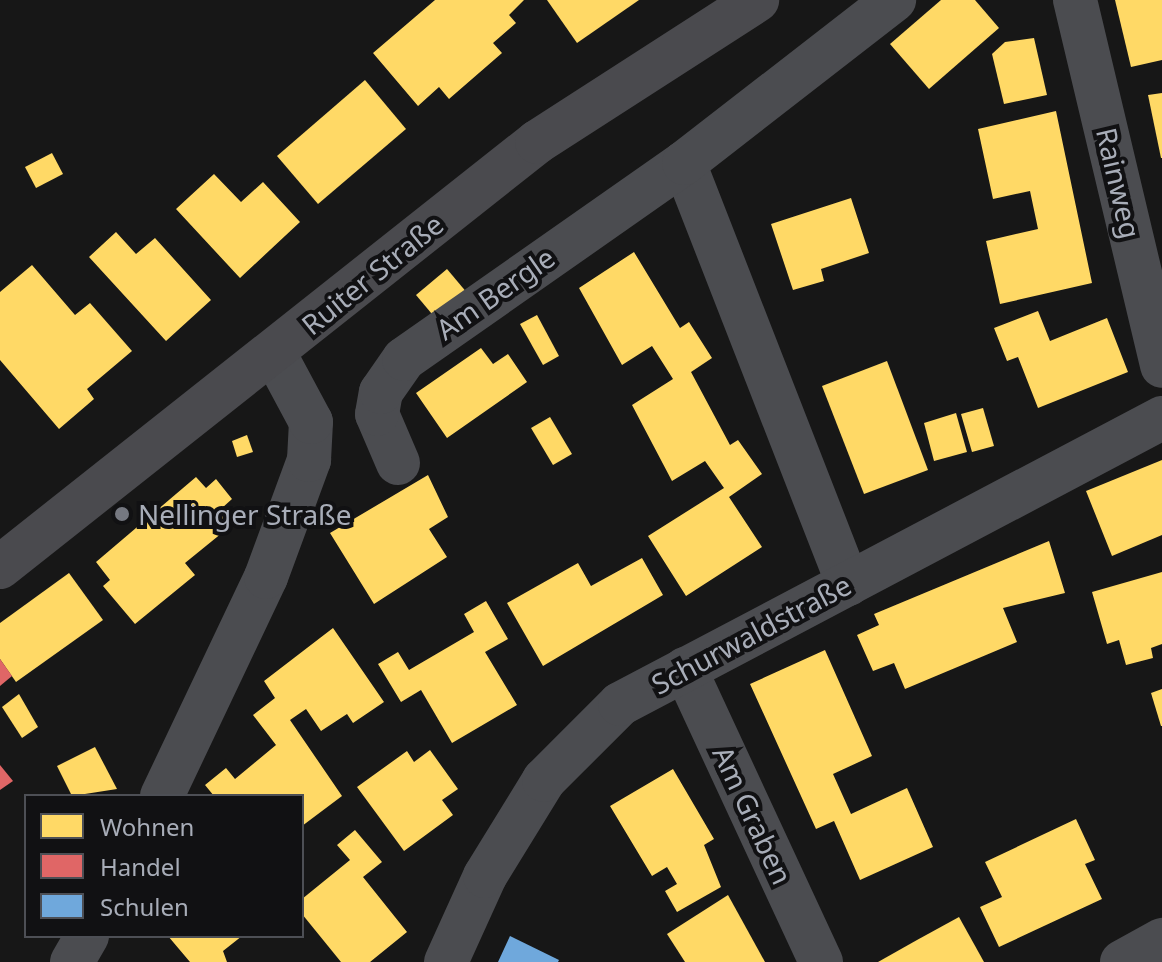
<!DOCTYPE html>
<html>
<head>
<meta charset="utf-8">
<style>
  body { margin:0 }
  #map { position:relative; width:1162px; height:962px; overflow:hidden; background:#171717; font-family:"Noto Sans",sans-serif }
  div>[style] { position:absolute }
  .homes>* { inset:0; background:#ffd966 }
  .shops>* { inset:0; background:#e06666 }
  .schools>* { inset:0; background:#6fa8dc }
  .street>* { height:44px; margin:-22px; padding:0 22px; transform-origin:22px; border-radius:22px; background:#4b4c50 }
  .secondary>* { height:44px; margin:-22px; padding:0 22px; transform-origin:22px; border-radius:22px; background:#4a4a4e }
  .dots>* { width:22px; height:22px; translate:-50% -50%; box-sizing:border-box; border:4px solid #111113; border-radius:50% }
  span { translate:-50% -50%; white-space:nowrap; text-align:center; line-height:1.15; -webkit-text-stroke:8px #111113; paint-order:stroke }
  .street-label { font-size:28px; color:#a8adb8 }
  .poi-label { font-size:28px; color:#a8adb8 }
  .left { translate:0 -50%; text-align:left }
  .legend { position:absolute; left:24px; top:794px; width:280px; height:144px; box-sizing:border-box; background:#111113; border:2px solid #4d4f55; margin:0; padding:10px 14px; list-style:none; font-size:24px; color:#a8adb8 }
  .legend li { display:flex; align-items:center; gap:16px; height:40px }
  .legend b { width:40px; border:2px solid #4d4f55 }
</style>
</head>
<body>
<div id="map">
  <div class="homes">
    <i style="clip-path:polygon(435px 0,524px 0,509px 15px,516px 23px,493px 43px,502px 53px,449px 99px,439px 87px,418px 106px,373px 53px)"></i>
    <i style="clip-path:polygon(547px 0,639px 0,577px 43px)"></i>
    <i style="clip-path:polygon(941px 0,975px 0,999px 28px,929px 89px,890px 44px)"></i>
    <i style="clip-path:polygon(1115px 0,1162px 0,1162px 60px,1131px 67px)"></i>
    <i style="clip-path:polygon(1034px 38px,1047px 95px,1004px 104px,992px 54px,1005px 42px)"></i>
    <i style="clip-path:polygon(365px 80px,406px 129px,318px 204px,277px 156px)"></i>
    <i style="clip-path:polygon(1162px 93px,1162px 158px,1161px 158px,1148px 95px)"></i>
    <i style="clip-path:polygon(1056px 111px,1092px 283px,1000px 304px,986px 241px,1038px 229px,1030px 191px,993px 199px,978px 129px)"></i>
    <i style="clip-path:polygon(52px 153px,63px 174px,36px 188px,25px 167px)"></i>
    <i style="clip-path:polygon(214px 174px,241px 202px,263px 182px,300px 222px,240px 278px,176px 209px)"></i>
    <i style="clip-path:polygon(851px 198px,869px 253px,821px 269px,824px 281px,793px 290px,771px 224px)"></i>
    <i style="clip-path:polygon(116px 232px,136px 254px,155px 238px,211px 300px,166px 341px,89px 257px)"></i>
    <i style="clip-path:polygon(634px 252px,680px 328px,689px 322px,712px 358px,691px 372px,730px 445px,738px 440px,762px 474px,729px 497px,762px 547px,686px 596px,648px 536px,724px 488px,705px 461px,672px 481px,632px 405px,673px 379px,652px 346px,622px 365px,579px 288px)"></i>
    <i style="clip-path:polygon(32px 265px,75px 315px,90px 303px,132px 351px,87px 389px,94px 399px,59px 429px,0 360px,0 292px)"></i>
    <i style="clip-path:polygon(447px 269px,468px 294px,437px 320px,416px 295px)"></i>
    <i style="clip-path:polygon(1038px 311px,1050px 341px,1107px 318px,1128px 372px,1038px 408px,1018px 357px,1007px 361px,994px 328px)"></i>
    <i style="clip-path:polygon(537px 315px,559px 356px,543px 365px,520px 324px)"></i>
    <i style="clip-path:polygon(481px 348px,493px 364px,508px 354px,527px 382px,447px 438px,416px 393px)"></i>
    <i style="clip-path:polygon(887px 361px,928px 470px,864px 494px,822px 386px)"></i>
    <i style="clip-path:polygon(983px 408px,994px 446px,972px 452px,961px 414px)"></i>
    <i style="clip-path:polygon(956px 413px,967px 452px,934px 461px,924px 423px)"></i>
    <i style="clip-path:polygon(550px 417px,572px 454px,553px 465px,531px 428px)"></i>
    <i style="clip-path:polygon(247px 435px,253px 452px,237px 457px,232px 441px)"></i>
    <i style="clip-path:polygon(1162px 460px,1162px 535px,1112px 556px,1086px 491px)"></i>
    <i style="clip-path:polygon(428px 475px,448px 517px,429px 529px,447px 557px,374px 604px,330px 533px)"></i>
    <i style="clip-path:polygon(196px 477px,206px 488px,216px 479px,232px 499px,222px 508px,233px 524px,185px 563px,195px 575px,135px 624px,103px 586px,110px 580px,96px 562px)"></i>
    <i style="clip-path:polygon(1049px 541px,1065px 593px,1003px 608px,1017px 642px,905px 689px,894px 663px,873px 671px,857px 635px,879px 625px,874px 614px)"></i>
    <i style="clip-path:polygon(642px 558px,663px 595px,543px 666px,507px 603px,578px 563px,591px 586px)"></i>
    <i style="clip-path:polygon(1162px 572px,1162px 644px,1151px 648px,1153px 658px,1126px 665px,1119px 640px,1107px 644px,1092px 592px)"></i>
    <i style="clip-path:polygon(69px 573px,103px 620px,16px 682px,0 659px,0 623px)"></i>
    <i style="clip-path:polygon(486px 601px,508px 639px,485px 652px,517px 705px,452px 743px,421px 690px,401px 702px,378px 664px,398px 652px,409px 670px,474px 632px,464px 614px)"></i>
    <i style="clip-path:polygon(333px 628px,384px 702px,353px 723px,347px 714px,321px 731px,306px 709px,290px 720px,342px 796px,302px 826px,302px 796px,214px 796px,205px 785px,226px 768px,235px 779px,276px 745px,253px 715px,275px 698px,264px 681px)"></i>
    <i style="clip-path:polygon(825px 650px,872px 756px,833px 774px,851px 814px,907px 788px,933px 847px,860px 880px,834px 821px,816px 829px,750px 684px)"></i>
    <i style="clip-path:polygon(1162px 689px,1162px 726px,1161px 726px,1151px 693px)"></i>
    <i style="clip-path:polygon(19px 694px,38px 727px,22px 738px,2px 707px)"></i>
    <i style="clip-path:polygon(95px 747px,117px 789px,72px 796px,57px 766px)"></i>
    <i style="clip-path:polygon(430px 750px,458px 789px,442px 800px,453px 815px,404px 851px,357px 787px,407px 751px,414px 762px)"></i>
    <i style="clip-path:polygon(673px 769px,714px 839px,704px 845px,721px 887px,677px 912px,665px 891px,677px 884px,667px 867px,652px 876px,610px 806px)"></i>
    <i style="clip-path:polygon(1076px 819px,1095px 860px,1085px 864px,1102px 899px,999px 947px,980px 907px,1002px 897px,985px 862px)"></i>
    <i style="clip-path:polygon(355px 830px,382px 862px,363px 877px,407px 932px,370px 962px,341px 962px,302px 914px,302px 899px,350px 860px,337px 845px)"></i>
    <i style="clip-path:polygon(728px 895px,765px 962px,685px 962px,667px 934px)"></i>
    <i style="clip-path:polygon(959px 917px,984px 962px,878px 962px,917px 940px)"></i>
    <i style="clip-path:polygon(168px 936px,242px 936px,223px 951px,227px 962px,190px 962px)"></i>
  </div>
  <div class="shops">
    <i style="clip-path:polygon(0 659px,12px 676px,0 686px)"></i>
    <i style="clip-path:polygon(0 765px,13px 781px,0 790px)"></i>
  </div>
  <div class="schools">
    <i style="clip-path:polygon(510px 936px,559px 960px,558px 962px,498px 962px)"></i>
  </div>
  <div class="street">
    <i style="left:1075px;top:0;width:376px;rotate:76.6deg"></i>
    <i style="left:684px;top:163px;width:452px;rotate:68.7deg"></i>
    <i style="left:398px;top:463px;width:53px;rotate:-113.2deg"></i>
    <i style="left:377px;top:414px;width:22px;rotate:-80deg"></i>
    <i style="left:381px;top:392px;width:40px;rotate:-55.1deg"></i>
    <i style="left:404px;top:359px;width:342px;rotate:-35deg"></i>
    <i style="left:684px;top:163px;width:266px;rotate:-37.8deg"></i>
    <i style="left:685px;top:669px;width:323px;rotate:65.1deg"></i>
    <i style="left:162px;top:796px;width:242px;rotate:-64.6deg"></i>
    <i style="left:266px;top:577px;width:125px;rotate:-69.8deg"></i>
    <i style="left:309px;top:460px;width:38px;rotate:-87deg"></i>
    <i style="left:311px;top:422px;width:78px;rotate:-118.2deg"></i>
    <i style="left:72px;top:962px;width:30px;rotate:-60deg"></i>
    <i style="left:446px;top:962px;width:94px;rotate:-65.6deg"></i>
    <i style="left:485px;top:876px;width:113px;rotate:-58.4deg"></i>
    <i style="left:544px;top:780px;width:107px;rotate:-45deg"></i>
    <i style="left:620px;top:704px;width:613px;rotate:-27.82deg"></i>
    <i style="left:1122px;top:962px;width:46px;rotate:-28.8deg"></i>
  </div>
  <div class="secondary">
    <i style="left:0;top:567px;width:685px;rotate:-38.36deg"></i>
    <i style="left:537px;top:142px;width:262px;rotate:-32.8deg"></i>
  </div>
  <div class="dots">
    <i style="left:122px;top:514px;background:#757880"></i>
  </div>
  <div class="street-label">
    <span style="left:1119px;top:183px;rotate:77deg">Rainweg</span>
    <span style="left:372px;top:274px;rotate:-39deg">Ruiter Straße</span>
    <span style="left:495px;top:293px;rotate:-35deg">Am Bergle</span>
    <span style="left:751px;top:634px;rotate:-28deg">Schurwaldstraße</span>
    <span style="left:753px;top:815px;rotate:65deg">Am Graben</span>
  </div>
  <div class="poi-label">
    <span class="left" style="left:138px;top:514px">Nellinger Straße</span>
  </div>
  <ul class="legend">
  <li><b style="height:22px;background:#ffd966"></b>Wohnen</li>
  <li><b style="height:22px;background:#e06666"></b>Handel</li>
  <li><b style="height:22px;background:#6fa8dc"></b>Schulen</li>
  </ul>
</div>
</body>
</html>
